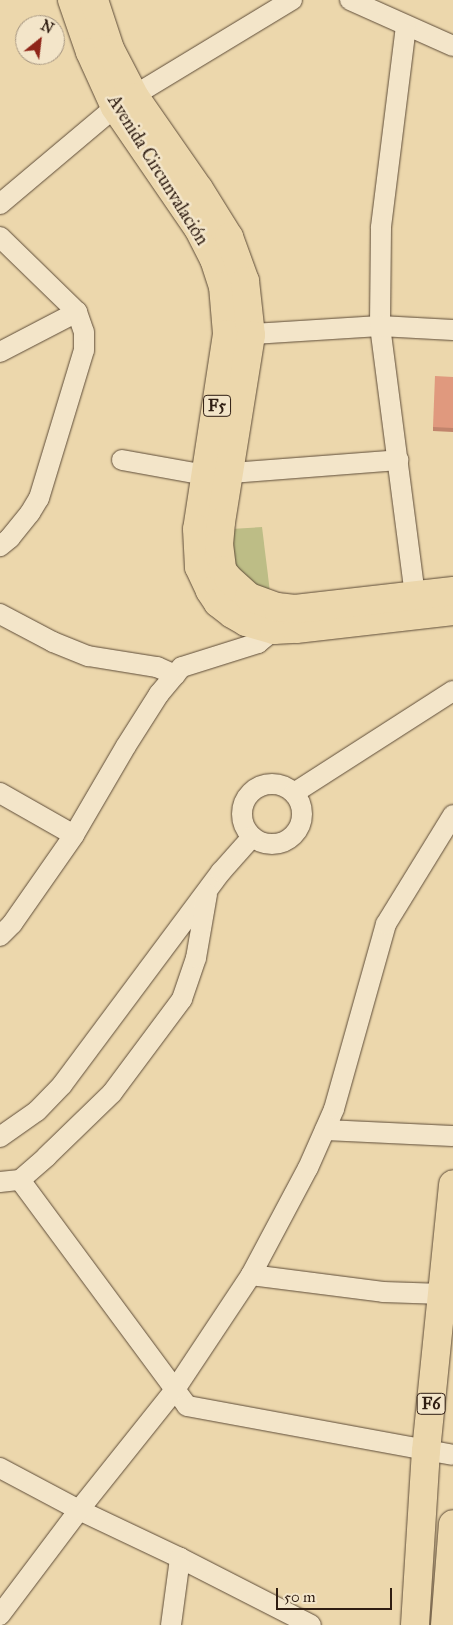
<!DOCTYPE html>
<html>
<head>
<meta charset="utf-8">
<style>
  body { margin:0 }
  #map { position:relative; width:453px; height:1625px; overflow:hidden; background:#ecd7ac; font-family:"IM FELL Great Primer",serif }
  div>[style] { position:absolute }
  .green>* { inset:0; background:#bdbd86 }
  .roads { filter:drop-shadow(0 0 1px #5e4c38) drop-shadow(0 0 1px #5e4c38) }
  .minor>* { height:20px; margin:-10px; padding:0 10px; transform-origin:10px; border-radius:10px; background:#f3e5c9 }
  .minor>.ring { margin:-10px; padding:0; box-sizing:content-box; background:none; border:20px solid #f3e5c9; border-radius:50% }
  .highway>* { height:28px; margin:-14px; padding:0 14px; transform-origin:14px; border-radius:14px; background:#ecd7ac }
  .wall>* { inset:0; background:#c1846c }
  .building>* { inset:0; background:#e0997e }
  span { translate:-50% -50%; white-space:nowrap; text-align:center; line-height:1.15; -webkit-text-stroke:5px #f3e5c9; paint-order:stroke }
  .shield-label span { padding:1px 4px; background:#f3e5c9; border:1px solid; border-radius:4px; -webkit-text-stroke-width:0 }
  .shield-label { font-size:16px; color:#2f1d12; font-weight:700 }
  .street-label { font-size:18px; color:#2f1d12 }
  .north { position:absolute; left:15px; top:15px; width:50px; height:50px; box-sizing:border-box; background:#f3e5c9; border:1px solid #a59580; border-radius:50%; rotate:29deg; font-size:14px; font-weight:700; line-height:20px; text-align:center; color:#2f1d12 }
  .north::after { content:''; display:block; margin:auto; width:18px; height:22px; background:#8f2418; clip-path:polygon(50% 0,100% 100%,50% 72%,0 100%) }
  .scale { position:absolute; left:276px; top:1588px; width:116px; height:22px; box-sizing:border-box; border:2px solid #2f1d12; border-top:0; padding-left:6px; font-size:15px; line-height:18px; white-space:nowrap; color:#2f1d12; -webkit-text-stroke:4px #f3e5c9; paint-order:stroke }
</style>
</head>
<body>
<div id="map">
  <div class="green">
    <i style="clip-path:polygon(262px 527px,270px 592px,259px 589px,236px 569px,232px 554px,231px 529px)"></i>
  </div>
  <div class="roads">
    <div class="minor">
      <i style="left:350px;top:0;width:113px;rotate:24.1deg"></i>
      <i style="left:406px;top:26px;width:204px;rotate:97.1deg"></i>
      <i style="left:381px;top:228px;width:98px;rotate:90.6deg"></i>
      <i style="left:380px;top:326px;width:271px;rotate:82.6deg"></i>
      <i style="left:0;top:204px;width:150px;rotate:-40.1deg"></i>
      <i style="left:115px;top:107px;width:207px;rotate:-31.2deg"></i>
      <i style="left:0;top:237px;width:107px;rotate:44.2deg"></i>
      <i style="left:77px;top:312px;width:21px;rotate:71deg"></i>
      <i style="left:84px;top:332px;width:18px;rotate:90deg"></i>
      <i style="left:84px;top:350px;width:155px;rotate:106.9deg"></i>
      <i style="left:39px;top:498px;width:17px;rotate:121deg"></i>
      <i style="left:30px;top:513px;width:32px;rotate:129deg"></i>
      <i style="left:10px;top:538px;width:13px;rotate:141deg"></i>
      <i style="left:237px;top:335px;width:143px;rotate:-3.6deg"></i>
      <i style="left:380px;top:326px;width:73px;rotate:3.1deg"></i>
      <i style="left:0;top:352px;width:87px;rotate:-27.5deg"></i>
      <i style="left:122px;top:460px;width:84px;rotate:10.2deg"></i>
      <i style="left:205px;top:475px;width:194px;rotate:-4.4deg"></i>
      <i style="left:0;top:614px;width:60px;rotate:27.8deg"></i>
      <i style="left:53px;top:642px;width:38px;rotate:22deg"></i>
      <i style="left:88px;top:656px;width:70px;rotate:9.1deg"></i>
      <i style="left:157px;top:667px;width:20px;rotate:24deg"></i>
      <i class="ring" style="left:242px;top:784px;width:40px;height:40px"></i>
      <i style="left:0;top:793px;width:85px;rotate:29.6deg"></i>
      <i style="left:294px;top:793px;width:189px;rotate:-32.7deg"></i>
      <i style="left:0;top:936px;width:17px;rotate:-45deg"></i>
      <i style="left:12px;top:924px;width:108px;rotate:-55.1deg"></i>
      <i style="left:74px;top:835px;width:103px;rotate:-59.7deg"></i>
      <i style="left:126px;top:746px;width:62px;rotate:-57.6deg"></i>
      <i style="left:159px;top:694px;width:35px;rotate:-50deg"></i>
      <i style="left:182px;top:667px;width:80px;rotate:-17.5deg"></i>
      <i style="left:258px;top:643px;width:21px;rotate:-39deg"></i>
      <i style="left:325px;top:1130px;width:128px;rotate:2.7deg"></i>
      <i style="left:0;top:1137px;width:45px;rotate:-35.1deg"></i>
      <i style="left:37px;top:1111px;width:36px;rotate:-46deg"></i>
      <i style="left:62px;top:1085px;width:266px;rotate:-53.3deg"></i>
      <i style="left:221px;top:872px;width:47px;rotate:-48.5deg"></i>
      <i style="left:20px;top:1180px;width:281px;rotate:53.5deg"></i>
      <i style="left:187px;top:1406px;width:270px;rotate:10.4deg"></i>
      <i style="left:0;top:1182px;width:20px;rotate:-6deg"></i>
      <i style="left:20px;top:1180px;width:35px;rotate:-41deg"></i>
      <i style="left:46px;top:1157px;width:92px;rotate:-44.1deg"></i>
      <i style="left:112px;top:1093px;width:117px;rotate:-53.3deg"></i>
      <i style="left:182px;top:999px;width:43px;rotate:-71.1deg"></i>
      <i style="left:196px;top:958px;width:65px;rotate:-80.2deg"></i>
      <i style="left:251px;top:1275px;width:133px;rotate:7.3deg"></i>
      <i style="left:383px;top:1292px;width:60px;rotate:1.9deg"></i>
      <i style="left:0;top:1468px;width:89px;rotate:28deg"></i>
      <i style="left:79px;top:1510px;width:112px;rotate:25.4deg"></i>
      <i style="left:180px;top:1558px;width:147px;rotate:27.1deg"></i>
      <i style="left:0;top:1615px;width:131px;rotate:-53deg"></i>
      <i style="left:79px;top:1510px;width:152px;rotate:-51.4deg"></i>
      <i style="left:174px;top:1391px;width:139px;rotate:-56.4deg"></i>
      <i style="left:251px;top:1275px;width:121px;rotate:-62deg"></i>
      <i style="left:308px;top:1168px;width:64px;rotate:-66.2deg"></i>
      <i style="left:334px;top:1109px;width:192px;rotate:-74.3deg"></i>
      <i style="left:386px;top:924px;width:128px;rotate:-58.4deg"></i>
      <i style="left:171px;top:1625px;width:68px;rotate:-82.3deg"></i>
    </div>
    <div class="highway">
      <i style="left:72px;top:0;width:55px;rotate:70.9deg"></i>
      <i style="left:90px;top:52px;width:60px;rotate:65.6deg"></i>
      <i style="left:115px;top:107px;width:147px;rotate:55.6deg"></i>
      <i style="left:198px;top:228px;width:35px;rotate:63deg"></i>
      <i style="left:214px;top:259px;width:28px;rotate:72deg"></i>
      <i style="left:223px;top:286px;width:48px;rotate:85.2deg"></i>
      <i style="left:227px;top:334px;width:197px;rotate:98.7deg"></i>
      <i style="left:197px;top:529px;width:38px;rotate:87deg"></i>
      <i style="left:199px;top:567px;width:26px;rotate:65deg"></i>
      <i style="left:210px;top:591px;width:14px;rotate:56deg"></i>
      <i style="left:218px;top:603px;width:18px;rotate:38deg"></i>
      <i style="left:232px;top:614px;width:16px;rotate:30deg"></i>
      <i style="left:246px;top:622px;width:29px;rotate:16deg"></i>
      <i style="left:274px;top:630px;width:22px;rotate:-3deg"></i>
      <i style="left:296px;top:629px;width:158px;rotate:-6.5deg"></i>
      <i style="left:94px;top:0;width:52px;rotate:71.9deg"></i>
      <i style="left:110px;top:49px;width:54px;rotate:62.5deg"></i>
      <i style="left:135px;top:97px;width:112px;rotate:55.2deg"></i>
      <i style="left:199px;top:189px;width:57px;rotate:58deg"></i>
      <i style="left:229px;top:237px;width:47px;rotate:70deg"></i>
      <i style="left:245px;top:281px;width:54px;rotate:83.7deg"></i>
      <i style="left:251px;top:335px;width:189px;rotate:99.1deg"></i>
      <i style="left:221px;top:522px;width:22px;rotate:95deg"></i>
      <i style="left:219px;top:544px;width:26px;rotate:83deg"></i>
      <i style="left:222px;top:570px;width:10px;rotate:53deg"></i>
      <i style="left:228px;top:578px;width:28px;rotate:42deg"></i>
      <i style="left:249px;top:597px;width:30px;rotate:20deg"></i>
      <i style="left:277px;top:607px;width:18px;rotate:6deg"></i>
      <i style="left:295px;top:609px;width:159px;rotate:-6.5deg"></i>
      <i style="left:415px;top:1625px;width:174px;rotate:-86.4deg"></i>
      <i style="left:426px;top:1451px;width:268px;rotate:-84.2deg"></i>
      <i style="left:445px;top:1625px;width:101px;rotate:-85.5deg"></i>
    </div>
  </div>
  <div class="wall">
    <i style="clip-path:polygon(453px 377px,453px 432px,433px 431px,433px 427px)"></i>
  </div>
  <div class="building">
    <i style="clip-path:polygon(435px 376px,453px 377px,453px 428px,433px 427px)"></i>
  </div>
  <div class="shield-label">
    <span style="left:217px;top:406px">F5</span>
    <span style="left:431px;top:1404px">F6</span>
  </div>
  <div class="street-label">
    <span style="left:158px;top:170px;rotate:58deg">Avenida Circunvalación</span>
  </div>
  <div class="north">N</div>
  <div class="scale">50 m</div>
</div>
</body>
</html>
